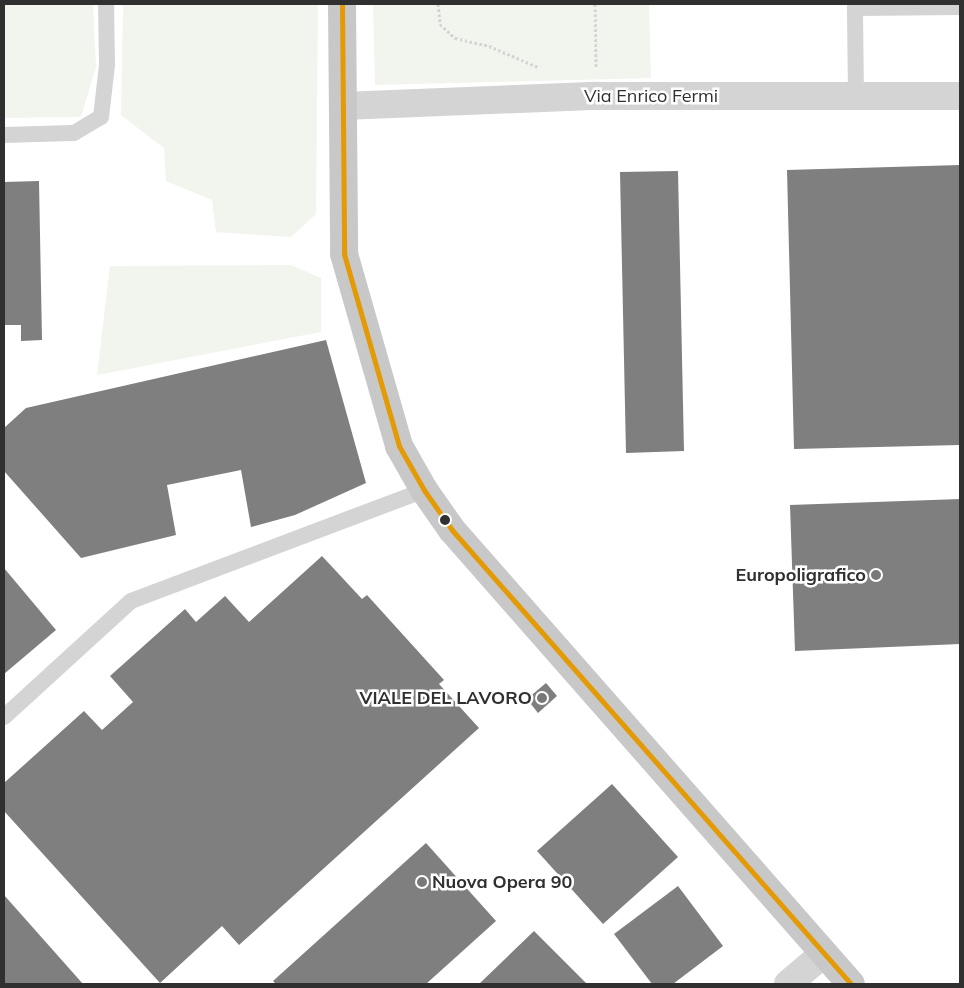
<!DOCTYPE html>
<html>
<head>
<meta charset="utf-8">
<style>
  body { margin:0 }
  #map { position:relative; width:964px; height:988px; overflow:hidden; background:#fff; font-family:Mulish,sans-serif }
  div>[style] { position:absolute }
  .green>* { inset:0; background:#f1f5ed }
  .building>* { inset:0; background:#7f7f7f }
  .path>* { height:3px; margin-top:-1.5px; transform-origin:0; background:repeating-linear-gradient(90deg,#d4d4d4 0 2.5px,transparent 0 5px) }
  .service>* { height:16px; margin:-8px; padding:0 8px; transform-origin:8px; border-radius:8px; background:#d4d4d4 }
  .minor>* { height:28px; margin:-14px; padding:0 14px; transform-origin:14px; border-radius:14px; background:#d4d4d4 }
  .primary>* { height:28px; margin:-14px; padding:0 14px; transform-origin:14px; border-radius:14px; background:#c8c8c8 }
  .bus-1>* { height:5px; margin:-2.5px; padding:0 2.5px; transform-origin:2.5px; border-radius:2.5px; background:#e39a05 }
  .dots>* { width:14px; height:14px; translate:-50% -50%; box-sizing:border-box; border:2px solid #fff; border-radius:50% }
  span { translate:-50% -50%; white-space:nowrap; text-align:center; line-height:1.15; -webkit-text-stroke:5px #fff; paint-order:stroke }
  .street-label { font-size:18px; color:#303030 }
  .poi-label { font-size:18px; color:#303030; font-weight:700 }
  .right { translate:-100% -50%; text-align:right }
  .left { translate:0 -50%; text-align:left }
  .frame { position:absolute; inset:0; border:5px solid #303030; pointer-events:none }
</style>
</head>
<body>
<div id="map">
  <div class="green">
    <i style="clip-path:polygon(4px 4px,93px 4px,96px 67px,81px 117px,4px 118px)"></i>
    <i style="clip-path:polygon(123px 4px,318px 4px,316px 214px,291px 237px,216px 232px,212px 200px,166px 181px,164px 148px,121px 115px)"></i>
    <i style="clip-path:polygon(373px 4px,649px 4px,651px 78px,375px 85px)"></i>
    <i style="clip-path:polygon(291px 265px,321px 278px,321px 332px,97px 375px,110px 266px)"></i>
  </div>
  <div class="building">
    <i style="clip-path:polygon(960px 165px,960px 445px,794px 449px,787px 170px)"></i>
    <i style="clip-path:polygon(678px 171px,684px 451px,626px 453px,620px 172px)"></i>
    <i style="clip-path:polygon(39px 181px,42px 340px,21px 341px,21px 325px,4px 325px,4px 182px)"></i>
    <i style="clip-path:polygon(326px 340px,366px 483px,295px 515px,251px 527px,241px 470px,167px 485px,176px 535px,81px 558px,4px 471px,4px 428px,26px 408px)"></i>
    <i style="clip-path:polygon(960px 499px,960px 644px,795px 651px,790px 505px)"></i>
    <i style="clip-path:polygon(322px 556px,362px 599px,367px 595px,444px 680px,439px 684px,479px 728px,239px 945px,222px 926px,160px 983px,4px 811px,4px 783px,84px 711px,102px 730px,133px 702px,110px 676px,185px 609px,196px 622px,225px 596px,249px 622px)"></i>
    <i style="clip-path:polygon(4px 568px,56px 630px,4px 674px)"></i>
    <i style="clip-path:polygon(546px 683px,557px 696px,538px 713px,527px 699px)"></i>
    <i style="clip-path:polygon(612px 784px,678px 857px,603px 924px,537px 851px)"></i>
    <i style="clip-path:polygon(426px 843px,496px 921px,426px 984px,276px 984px,273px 981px)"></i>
    <i style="clip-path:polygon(678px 886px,723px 946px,673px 984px,652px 984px,614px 934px)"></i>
    <i style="clip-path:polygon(4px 895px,83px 984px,4px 984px)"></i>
    <i style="clip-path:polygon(534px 931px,587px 984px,479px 984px)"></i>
  </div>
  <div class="path">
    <i style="left:438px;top:4px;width:20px;rotate:84deg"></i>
    <i style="left:440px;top:24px;width:21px;rotate:43deg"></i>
    <i style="left:455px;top:38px;width:35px;rotate:13deg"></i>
    <i style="left:489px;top:46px;width:53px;rotate:23.2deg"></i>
    <i style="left:595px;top:4px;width:64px;rotate:89.1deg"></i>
  </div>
  <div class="service">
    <i style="left:856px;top:96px;width:88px;rotate:-90.7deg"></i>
    <i style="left:855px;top:8px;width:105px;rotate:-0.5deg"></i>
    <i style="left:4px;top:135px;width:70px;rotate:-1.6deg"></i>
    <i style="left:74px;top:133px;width:31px;rotate:-31deg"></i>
    <i style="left:101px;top:117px;width:52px;rotate:-83.4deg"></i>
    <i style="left:107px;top:65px;width:61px;rotate:-90.9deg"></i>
    <i style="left:4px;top:717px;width:172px;rotate:-42.4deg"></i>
    <i style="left:131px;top:601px;width:313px;rotate:-20.7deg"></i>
  </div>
  <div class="minor">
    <i style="left:343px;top:106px;width:254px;rotate:-2.3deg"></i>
    <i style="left:597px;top:96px;width:363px"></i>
    <i style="left:788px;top:984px;width:46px;rotate:-40.6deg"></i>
  </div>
  <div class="primary">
    <i style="left:342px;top:4px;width:250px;rotate:89.5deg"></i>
    <i style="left:344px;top:254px;width:200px;rotate:74deg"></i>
    <i style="left:399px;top:446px;width:51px;rotate:60.4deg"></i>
    <i style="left:424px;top:490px;width:49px;rotate:55deg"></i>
    <i style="left:452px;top:530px;width:604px;rotate:48.69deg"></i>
  </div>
  <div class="bus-1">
    <i style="left:342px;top:4px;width:250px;rotate:89.5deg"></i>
    <i style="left:344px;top:254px;width:200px;rotate:74deg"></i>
    <i style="left:399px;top:446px;width:51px;rotate:60.4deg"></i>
    <i style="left:424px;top:490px;width:49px;rotate:55deg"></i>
    <i style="left:452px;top:530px;width:604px;rotate:48.69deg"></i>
  </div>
  <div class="dots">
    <i style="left:445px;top:520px;background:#303030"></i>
    <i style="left:876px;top:575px;background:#787878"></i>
    <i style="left:542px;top:698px;background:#787878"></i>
    <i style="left:422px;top:882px;background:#787878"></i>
  </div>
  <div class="street-label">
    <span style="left:651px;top:96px">Via Enrico Fermi</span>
  </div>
  <div class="poi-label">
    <span class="right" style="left:866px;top:575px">Europoligrafico</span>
    <span class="right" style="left:532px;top:698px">VIALE DEL LAVORO</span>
    <span class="left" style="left:432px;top:882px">Nuova Opera 90</span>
  </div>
  <div class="frame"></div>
</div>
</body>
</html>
